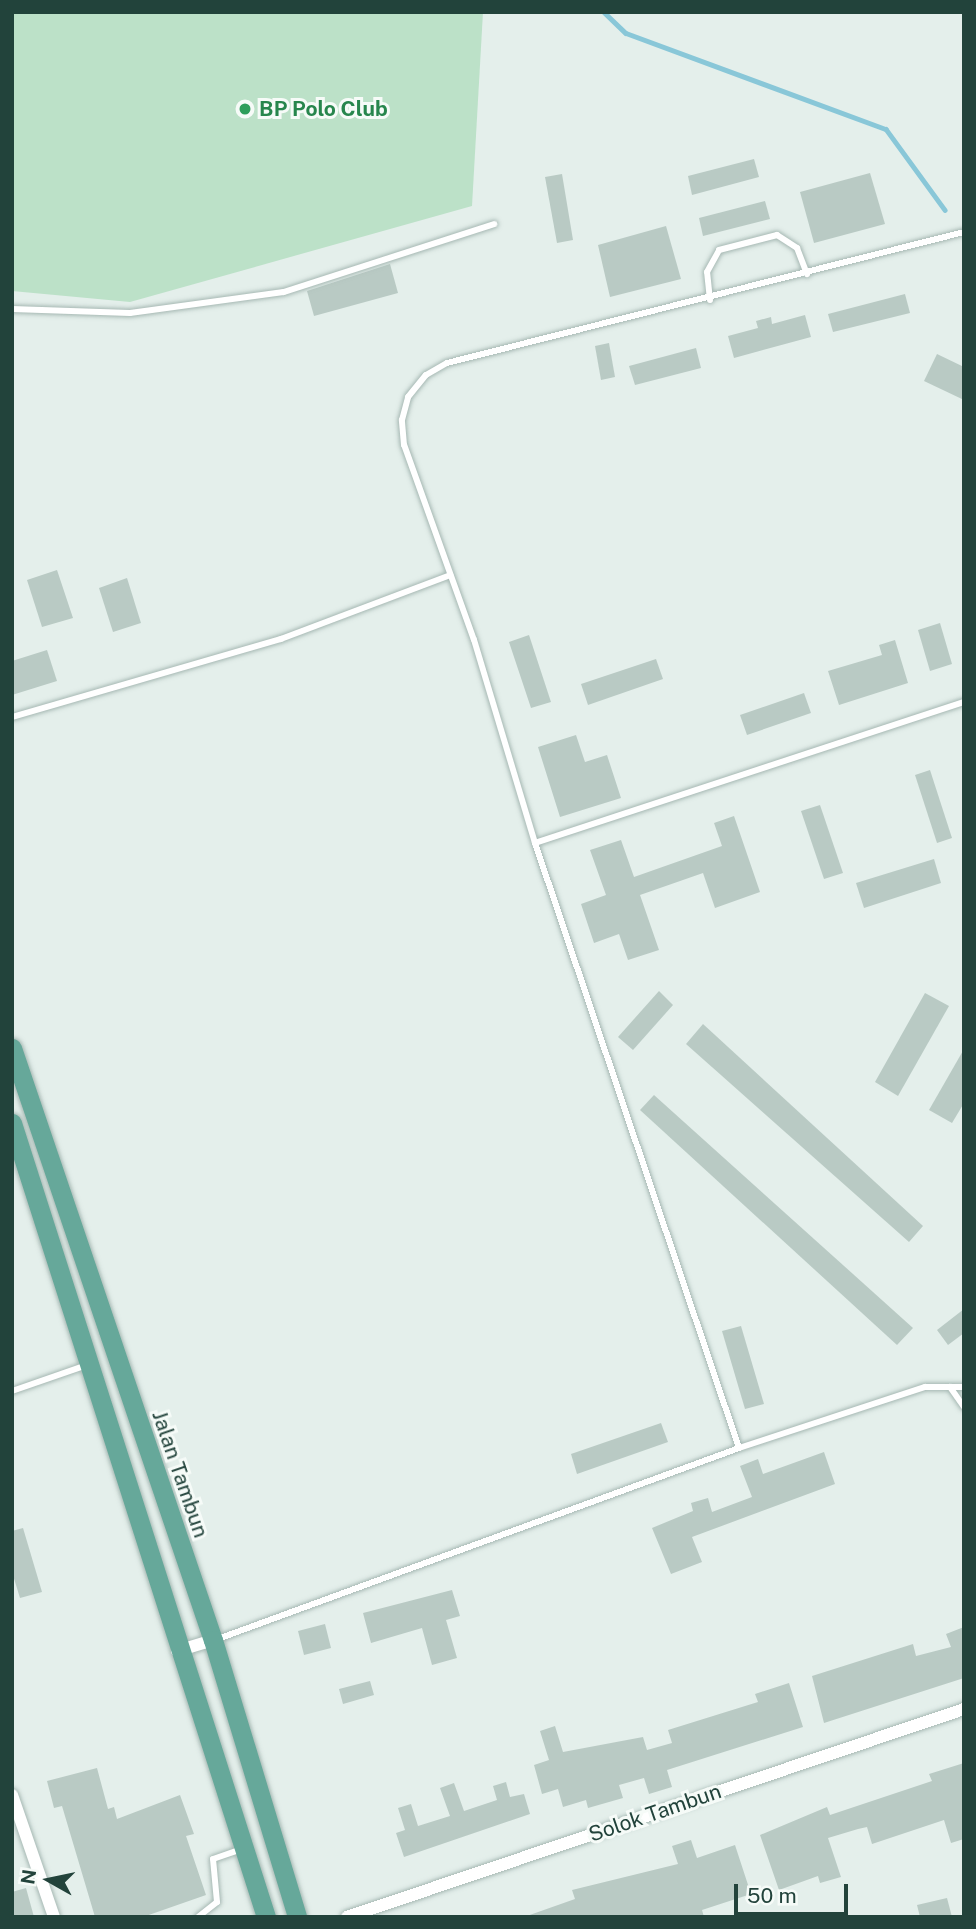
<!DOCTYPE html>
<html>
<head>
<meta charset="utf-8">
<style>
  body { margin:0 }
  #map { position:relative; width:976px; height:1929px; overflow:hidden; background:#e4efeb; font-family:"Public Sans",sans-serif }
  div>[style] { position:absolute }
  .green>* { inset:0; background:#bce1c8 }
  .stream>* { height:4.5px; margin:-2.25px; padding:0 2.25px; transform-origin:2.25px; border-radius:2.25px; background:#89c7d8 }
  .building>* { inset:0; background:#b9cac4 }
  .roads { filter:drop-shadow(0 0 2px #a6b8b3) drop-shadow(0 0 2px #a6b8b3) }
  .lane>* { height:6px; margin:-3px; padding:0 3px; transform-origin:3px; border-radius:3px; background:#fff }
  .street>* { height:12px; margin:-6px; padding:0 6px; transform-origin:6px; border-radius:6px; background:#fff }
  .primary>* { height:19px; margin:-9.5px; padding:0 9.5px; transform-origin:9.5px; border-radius:9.5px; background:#66a89a }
  .dots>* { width:19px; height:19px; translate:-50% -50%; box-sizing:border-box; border:4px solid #f6fbf8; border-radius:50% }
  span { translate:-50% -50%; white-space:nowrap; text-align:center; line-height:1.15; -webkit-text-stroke:6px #f6fbf8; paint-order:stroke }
  .leisure-label { font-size:21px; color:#27864d; font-weight:700 }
  .left { translate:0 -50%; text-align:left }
  .street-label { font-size:21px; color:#22433b }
  .frame { position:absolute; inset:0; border:14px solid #22433b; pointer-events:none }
  .north { position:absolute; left:14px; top:1845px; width:70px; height:70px; -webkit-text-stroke:5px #f6fbf8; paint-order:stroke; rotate:279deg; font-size:19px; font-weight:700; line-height:28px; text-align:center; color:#22433b }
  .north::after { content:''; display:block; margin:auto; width:24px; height:32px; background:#22433b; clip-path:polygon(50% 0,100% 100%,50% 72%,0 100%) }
  .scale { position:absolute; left:734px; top:1884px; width:114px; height:32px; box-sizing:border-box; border:4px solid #22433b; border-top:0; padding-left:9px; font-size:21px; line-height:24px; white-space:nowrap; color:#22433b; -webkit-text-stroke:5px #f6fbf8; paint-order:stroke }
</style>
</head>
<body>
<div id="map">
  <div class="green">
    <i style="clip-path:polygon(483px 12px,472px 206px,130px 302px,12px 291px,12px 13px)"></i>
  </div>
  <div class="stream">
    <i style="left:604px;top:12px;width:30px;rotate:44deg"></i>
    <i style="left:626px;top:33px;width:277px;rotate:20.3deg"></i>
    <i style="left:886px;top:129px;width:100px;rotate:53.9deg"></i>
  </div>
  <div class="building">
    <i style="clip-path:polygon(754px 159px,759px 177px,692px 195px,688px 176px)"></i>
    <i style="clip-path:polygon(870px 173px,885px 224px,814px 243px,800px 192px)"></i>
    <i style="clip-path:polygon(562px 174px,573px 240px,557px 243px,545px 177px)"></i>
    <i style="clip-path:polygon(765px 201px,770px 219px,703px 236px,699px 218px)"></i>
    <i style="clip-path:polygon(666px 226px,681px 279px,610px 297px,598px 245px)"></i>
    <i style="clip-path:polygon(390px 264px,398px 293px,314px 316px,307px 291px)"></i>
    <i style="clip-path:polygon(905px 294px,910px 313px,833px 332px,828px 314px)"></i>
    <i style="clip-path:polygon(805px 315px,811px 337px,734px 358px,728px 336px,758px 328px,756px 321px,771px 317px,772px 324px)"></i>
    <i style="clip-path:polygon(609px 343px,615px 377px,601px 380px,595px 346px)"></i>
    <i style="clip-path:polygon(696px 348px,701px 368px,635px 385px,629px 366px)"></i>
    <i style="clip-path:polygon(937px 354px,964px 367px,964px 400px,924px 381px)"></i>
    <i style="clip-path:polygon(57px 570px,73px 618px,42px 627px,27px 580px)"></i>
    <i style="clip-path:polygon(127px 578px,141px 623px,113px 632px,99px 588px)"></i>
    <i style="clip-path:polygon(940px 623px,952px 664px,930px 671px,918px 630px)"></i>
    <i style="clip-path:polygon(529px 635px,551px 702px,531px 708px,509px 642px)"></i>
    <i style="clip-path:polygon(895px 640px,908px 683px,839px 705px,828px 671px,882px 655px,879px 645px)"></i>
    <i style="clip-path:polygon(47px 650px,57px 681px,12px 695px,12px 661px)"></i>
    <i style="clip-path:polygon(656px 659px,663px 679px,588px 705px,581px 684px)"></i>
    <i style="clip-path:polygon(804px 693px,811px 713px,747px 735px,740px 715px)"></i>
    <i style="clip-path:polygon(576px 735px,585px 762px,607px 755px,621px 798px,560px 817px,538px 747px)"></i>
    <i style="clip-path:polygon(930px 770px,952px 838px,937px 843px,915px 775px)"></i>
    <i style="clip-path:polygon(820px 805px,843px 873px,824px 879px,801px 811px)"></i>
    <i style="clip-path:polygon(734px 816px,760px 892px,715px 908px,703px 873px,640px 895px,659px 950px,628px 960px,619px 934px,594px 943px,581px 904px,606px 895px,590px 850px,621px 840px,634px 877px,722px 846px,714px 823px)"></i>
    <i style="clip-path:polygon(934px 859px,941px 883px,864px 908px,856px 883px)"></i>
    <i style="clip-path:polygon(659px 991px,673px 1005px,633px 1050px,618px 1037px)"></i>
    <i style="clip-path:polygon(925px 993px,949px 1006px,898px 1096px,875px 1082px)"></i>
    <i style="clip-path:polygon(703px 1024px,923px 1226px,909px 1242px,686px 1044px)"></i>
    <i style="clip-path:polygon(964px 1049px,964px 1103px,952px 1123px,929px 1110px)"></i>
    <i style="clip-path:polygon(654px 1095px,913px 1328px,897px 1345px,640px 1110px)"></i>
    <i style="clip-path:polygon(964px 1309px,964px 1333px,948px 1345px,937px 1330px)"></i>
    <i style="clip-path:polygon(741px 1326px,764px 1404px,745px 1409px,722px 1331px)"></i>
    <i style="clip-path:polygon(661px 1423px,668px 1442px,577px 1474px,571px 1454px)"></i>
    <i style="clip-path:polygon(824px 1452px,835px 1484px,692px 1537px,702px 1562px,671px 1574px,652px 1528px,693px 1511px,691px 1503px,708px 1498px,712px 1512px,752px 1497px,740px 1466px,758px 1459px,763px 1474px)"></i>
    <i style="clip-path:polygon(23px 1528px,42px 1592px,20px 1598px,12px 1572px,12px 1531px)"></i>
    <i style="clip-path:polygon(452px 1590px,460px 1616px,446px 1620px,457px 1658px,432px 1665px,422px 1628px,371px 1643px,363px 1613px)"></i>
    <i style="clip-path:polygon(325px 1624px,331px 1648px,304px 1655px,298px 1631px)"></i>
    <i style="clip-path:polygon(964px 1627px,964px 1678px,824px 1723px,812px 1676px,913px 1644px,916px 1656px,951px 1647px,946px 1634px)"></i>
    <i style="clip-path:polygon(370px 1681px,374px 1695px,343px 1704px,339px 1689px)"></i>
    <i style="clip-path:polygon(789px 1683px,803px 1727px,667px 1770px,672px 1787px,649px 1794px,644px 1778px,619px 1785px,623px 1798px,588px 1808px,586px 1800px,563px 1807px,558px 1789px,542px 1794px,534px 1765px,549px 1760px,540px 1731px,555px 1726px,563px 1752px,643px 1737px,647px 1750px,672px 1743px,668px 1730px,758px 1702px,755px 1694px)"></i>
    <i style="clip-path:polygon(964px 1763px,964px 1839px,951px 1843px,944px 1820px,872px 1844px,867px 1827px,858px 1829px,828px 1838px,841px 1877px,820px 1883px,818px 1876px,779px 1890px,760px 1835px,827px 1807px,830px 1815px,932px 1781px,929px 1774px)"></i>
    <i style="clip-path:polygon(97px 1768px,108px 1809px,114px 1807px,117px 1819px,180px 1795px,194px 1834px,186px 1836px,206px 1895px,143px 1917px,95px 1917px,62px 1806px,54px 1808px,47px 1781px)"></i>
    <i style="clip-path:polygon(506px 1782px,510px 1797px,524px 1794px,530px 1814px,404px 1857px,396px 1833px,405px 1830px,398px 1808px,411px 1804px,418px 1826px,450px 1816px,440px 1788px,454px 1783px,464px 1811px,497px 1800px,493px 1786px)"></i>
    <i style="clip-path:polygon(691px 1840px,697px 1858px,735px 1845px,751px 1894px,702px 1910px,704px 1917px,524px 1917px,575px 1899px,572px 1890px,678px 1864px,672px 1846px)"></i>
    <i style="clip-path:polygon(26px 1888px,34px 1917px,12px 1917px,12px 1892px)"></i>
    <i style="clip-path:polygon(947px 1898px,952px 1917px,920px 1917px,917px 1905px)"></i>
  </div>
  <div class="roads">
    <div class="lane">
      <i style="left:710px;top:300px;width:28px;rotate:-96deg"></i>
      <i style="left:707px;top:272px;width:25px;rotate:-61deg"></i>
      <i style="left:719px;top:250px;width:60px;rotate:-14.5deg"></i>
      <i style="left:777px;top:235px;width:24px;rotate:33deg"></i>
      <i style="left:797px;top:248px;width:28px;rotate:69deg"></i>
      <i style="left:12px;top:309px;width:118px;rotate:1.9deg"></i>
      <i style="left:130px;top:313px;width:155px;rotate:-7.8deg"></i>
      <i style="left:284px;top:292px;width:221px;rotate:-17.9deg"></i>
      <i style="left:12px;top:717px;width:280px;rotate:-16.2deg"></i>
      <i style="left:281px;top:639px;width:181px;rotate:-20.7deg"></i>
      <i style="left:535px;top:843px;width:452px;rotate:-18.2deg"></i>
      <i style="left:950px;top:1387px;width:24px;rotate:55deg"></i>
      <i style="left:12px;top:1391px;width:79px;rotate:-19.1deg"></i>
      <i style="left:739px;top:1448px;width:638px;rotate:-108.63deg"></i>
      <i style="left:535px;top:843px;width:212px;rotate:-106.7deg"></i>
      <i style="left:474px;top:640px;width:207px;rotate:-109.7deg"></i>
      <i style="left:404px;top:445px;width:25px;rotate:-95deg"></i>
      <i style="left:402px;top:420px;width:24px;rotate:-75deg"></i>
      <i style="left:408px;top:397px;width:28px;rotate:-51deg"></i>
      <i style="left:426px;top:375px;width:24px;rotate:-30deg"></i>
      <i style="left:447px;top:363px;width:533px;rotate:-14.22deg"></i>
      <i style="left:215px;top:1640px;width:558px;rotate:-20.12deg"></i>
      <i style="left:739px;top:1448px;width:196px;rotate:-18.2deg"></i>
      <i style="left:925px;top:1387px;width:39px"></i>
      <i style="left:198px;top:1917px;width:24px;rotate:-38deg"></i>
      <i style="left:217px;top:1902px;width:43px;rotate:-95.3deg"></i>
      <i style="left:213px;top:1859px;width:31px;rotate:-19deg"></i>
    </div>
    <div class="street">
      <i style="left:177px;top:1651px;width:38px;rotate:-17deg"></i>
      <i style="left:12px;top:1795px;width:129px;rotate:71deg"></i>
      <i style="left:347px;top:1917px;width:651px;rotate:-18.63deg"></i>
    </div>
    <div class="primary">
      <i style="left:12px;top:1048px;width:625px;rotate:71.25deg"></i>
      <i style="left:213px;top:1640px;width:289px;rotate:73.1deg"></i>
      <i style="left:12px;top:1123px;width:834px;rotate:72.26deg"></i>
    </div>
  </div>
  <div class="dots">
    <i style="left:245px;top:109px;background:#2e9e5b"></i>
  </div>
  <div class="leisure-label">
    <span class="left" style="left:259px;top:109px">BP Polo Club</span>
  </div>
  <div class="street-label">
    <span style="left:180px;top:1474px;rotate:71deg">Jalan Tambun</span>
    <span style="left:655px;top:1813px;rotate:-19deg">Solok Tambun</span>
  </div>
  <div class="frame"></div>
  <div class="north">N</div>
  <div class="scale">50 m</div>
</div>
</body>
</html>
